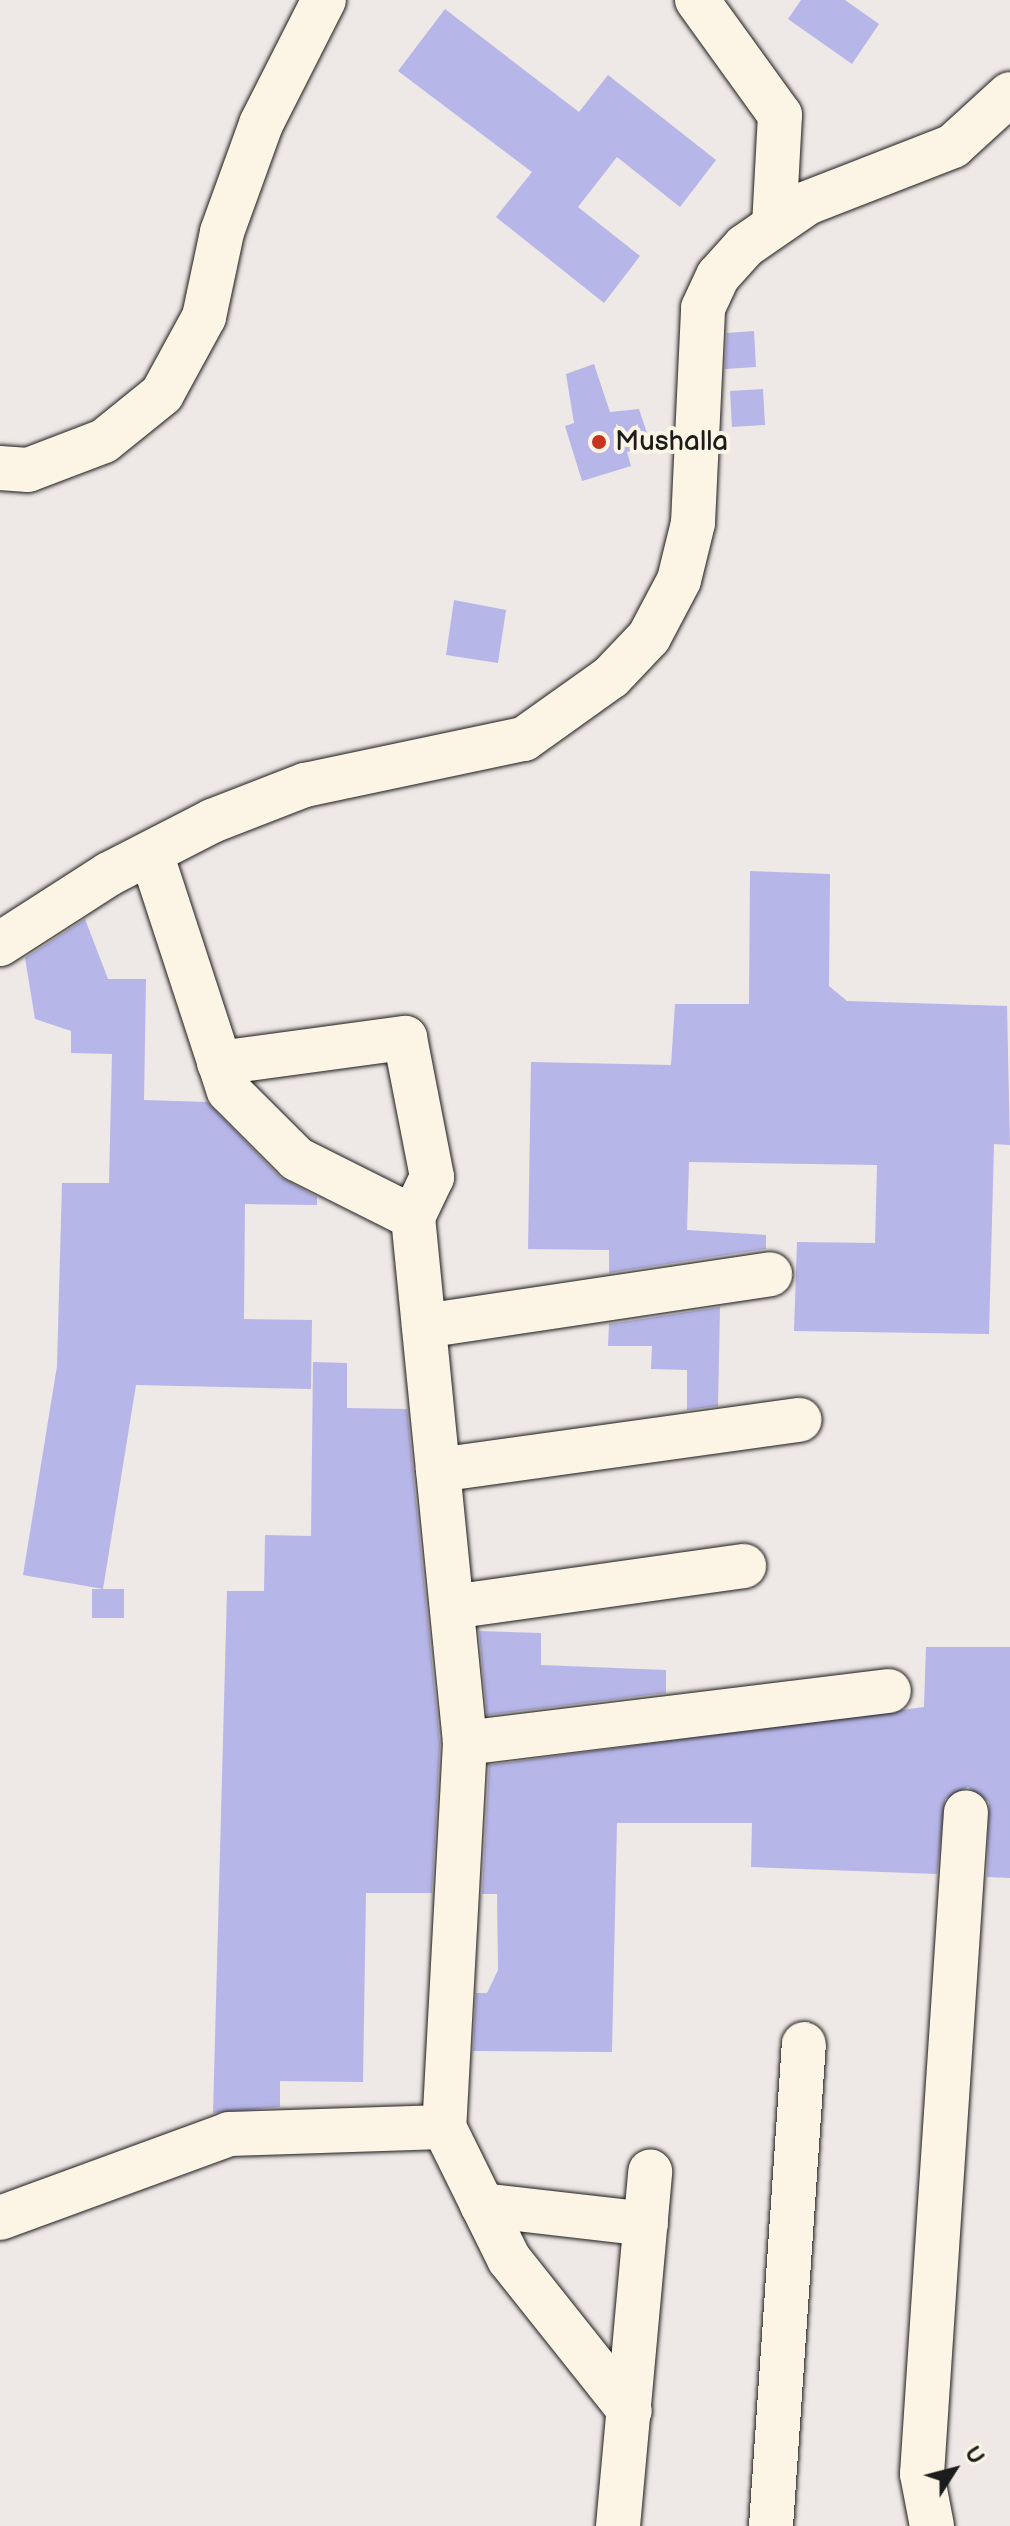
<!DOCTYPE html>
<html>
<head>
<meta charset="utf-8">
<style>
  body { margin:0 }
  #map { position:relative; width:1010px; height:2526px; overflow:hidden; background:#eee8e6; font-family:"Balsamiq Sans",sans-serif }
  div>[style] { position:absolute }
  .building>* { inset:0; background:#b7b6e8 }
  .roads { filter:drop-shadow(0 0 2px #1c1c1c) drop-shadow(0 0 2px #1c1c1c) }
  .minor>* { height:44px; margin:-22px; padding:0 22px; transform-origin:22px; border-radius:22px; background:#fcf5e5 }
  .dots>* { width:22px; height:22px; translate:-50% -50%; box-sizing:border-box; border:4px solid #fcf5e5; border-radius:50% }
  span { translate:-50% -50%; white-space:nowrap; text-align:center; line-height:1.15; -webkit-text-stroke:8px #fcf5e5; paint-order:stroke }
  .poi-label { font-size:28px; color:#1c1c1c }
  .left { translate:0 -50%; text-align:left }
  .north { position:absolute; left:914px; top:2430px; width:80px; height:80px; -webkit-text-stroke:6px #fcf5e5; paint-order:stroke; rotate:54deg; font-size:22px; font-weight:700; line-height:32px; text-align:center; color:#1c1c1c }
  .north::after { content:''; display:block; margin:auto; width:28px; height:36px; background:#1c1c1c; clip-path:polygon(50% 0,100% 100%,50% 72%,0 100%) }
</style>
</head>
<body>
<div id="map">
  <div class="building">
    <i style="clip-path:polygon(801px 0,845px 0,879px 24px,852px 64px,788px 19px)"></i>
    <i style="clip-path:polygon(445px 9px,579px 112px,608px 75px,716px 160px,680px 207px,617px 157px,578px 207px,640px 256px,604px 303px,496px 217px,532px 172px,398px 71px)"></i>
    <i style="clip-path:polygon(754px 331px,756px 367px,725px 369px,727px 333px)"></i>
    <i style="clip-path:polygon(594px 364px,610px 412px,639px 409px,651px 445px,627px 452px,631px 466px,582px 481px,565px 426px,574px 423px,566px 374px)"></i>
    <i style="clip-path:polygon(763px 389px,765px 425px,732px 427px,730px 391px)"></i>
    <i style="clip-path:polygon(454px 600px,506px 610px,498px 663px,446px 655px)"></i>
    <i style="clip-path:polygon(750px 871px,830px 874px,829px 986px,847px 1001px,1007px 1006px,1010px 1145px,994px 1144px,989px 1334px,794px 1331px,797px 1242px,875px 1243px,877px 1165px,689px 1162px,687px 1230px,766px 1235px,766px 1249px,609px 1273px,609px 1250px,528px 1249px,531px 1062px,671px 1065px,675px 1004px,749px 1004px)"></i>
    <i style="clip-path:polygon(85px 919px,108px 979px,146px 979px,144px 1100px,207px 1102px,280px 1177px,317px 1197px,317px 1205px,245px 1204px,244px 1319px,312px 1320px,311px 1389px,136px 1385px,103px 1589px,23px 1575px,57px 1366px,62px 1183px,109px 1183px,112px 1054px,71px 1053px,71px 1031px,35px 1019px,25px 958px)"></i>
    <i style="clip-path:polygon(720px 1307px,718px 1406px,687px 1410px,687px 1370px,651px 1369px,652px 1346px,608px 1346px,609px 1324px)"></i>
    <i style="clip-path:polygon(313px 1362px,347px 1363px,347px 1408px,407px 1409px,440px 1744px,432px 1893px,366px 1893px,363px 2082px,280px 2081px,280px 2107px,213px 2113px,227px 1591px,264px 1591px,265px 1535px,311px 1536px)"></i>
    <i style="clip-path:polygon(92px 1589px,124px 1589px,124px 1618px,92px 1618px)"></i>
    <i style="clip-path:polygon(479px 1631px,541px 1633px,541px 1665px,666px 1670px,666px 1693px,487px 1715px)"></i>
    <i style="clip-path:polygon(926px 1647px,1010px 1647px,1010px 1878px,987px 1877px,989px 1802px,968px 1787px,945px 1799px,937px 1874px,751px 1867px,752px 1823px,617px 1823px,612px 2052px,473px 2051px,476px 1993px,487px 1993px,498px 1970px,497px 1894px,482px 1894px,489px 1765px,924px 1707px)"></i>
  </div>
  <div class="roads">
    <div class="minor">
      <i style="left:697px;top:0;width:142px;rotate:54.2deg"></i>
      <i style="left:780px;top:115px;width:110px;rotate:93.1deg"></i>
      <i style="left:0;top:468px;width:28px;rotate:4deg"></i>
      <i style="left:28px;top:470px;width:81px;rotate:-20.9deg"></i>
      <i style="left:104px;top:441px;width:75px;rotate:-39deg"></i>
      <i style="left:162px;top:394px;width:88px;rotate:-61.4deg"></i>
      <i style="left:204px;top:317px;width:87px;rotate:-78deg"></i>
      <i style="left:222px;top:232px;width:115px;rotate:-70.1deg"></i>
      <i style="left:261px;top:124px;width:139px;rotate:-63.1deg"></i>
      <i style="left:151px;top:853px;width:250px;rotate:71.9deg"></i>
      <i style="left:229px;top:1091px;width:96px;rotate:45deg"></i>
      <i style="left:297px;top:1159px;width:130px;rotate:26.6deg"></i>
      <i style="left:0;top:944px;width:130px;rotate:-32.7deg"></i>
      <i style="left:109px;top:874px;width:116px;rotate:-27.2deg"></i>
      <i style="left:212px;top:821px;width:100px;rotate:-21.2deg"></i>
      <i style="left:305px;top:785px;width:224px;rotate:-11.9deg"></i>
      <i style="left:524px;top:739px;width:107px;rotate:-35.5deg"></i>
      <i style="left:611px;top:677px;width:55px;rotate:-46.5deg"></i>
      <i style="left:649px;top:637px;width:64px;rotate:-62.2deg"></i>
      <i style="left:679px;top:580px;width:59px;rotate:-76.2deg"></i>
      <i style="left:693px;top:523px;width:215px;rotate:-87.3deg"></i>
      <i style="left:703px;top:308px;width:35px;rotate:-65deg"></i>
      <i style="left:718px;top:276px;width:40px;rotate:-48deg"></i>
      <i style="left:745px;top:246px;width:75px;rotate:-34.7deg"></i>
      <i style="left:807px;top:203px;width:157px;rotate:-21.3deg"></i>
      <i style="left:953px;top:146px;width:77px;rotate:-42.4deg"></i>
      <i style="left:219px;top:1063px;width:188px;rotate:-7.7deg"></i>
      <i style="left:405px;top:1038px;width:142px;rotate:79deg"></i>
      <i style="left:432px;top:1177px;width:44px;rotate:115.4deg"></i>
      <i style="left:413px;top:1217px;width:529px;rotate:84.35deg"></i>
      <i style="left:465px;top:1743px;width:385px;rotate:93.1deg"></i>
      <i style="left:444px;top:2127px;width:147px;rotate:63.8deg"></i>
      <i style="left:509px;top:2259px;width:194px;rotate:51.5deg"></i>
      <i style="left:424px;top:1326px;width:350px;rotate:-8.5deg"></i>
      <i style="left:438px;top:1470px;width:365px;rotate:-7.9deg"></i>
      <i style="left:452px;top:1607px;width:295px;rotate:-8deg"></i>
      <i style="left:465px;top:1743px;width:427px;rotate:-7deg"></i>
      <i style="left:482px;top:2205px;width:165px;rotate:6.6deg"></i>
      <i style="left:0;top:2218px;width:244px;rotate:-20.1deg"></i>
      <i style="left:229px;top:2134px;width:215px;rotate:-1.9deg"></i>
      <i style="left:618px;top:2526px;width:356px;rotate:-84.8deg"></i>
      <i style="left:771px;top:2526px;width:483px;rotate:-86.1deg"></i>
      <i style="left:932px;top:2526px;width:53px;rotate:-100.9deg"></i>
      <i style="left:922px;top:2474px;width:663px;rotate:-86.2deg"></i>
    </div>
  </div>
  <div class="dots">
    <i style="left:599px;top:442px;background:#c8321e"></i>
  </div>
  <div class="poi-label">
    <span class="left" style="left:615px;top:442px">Mushalla</span>
  </div>
  <div class="north">U</div>
</div>
</body>
</html>
